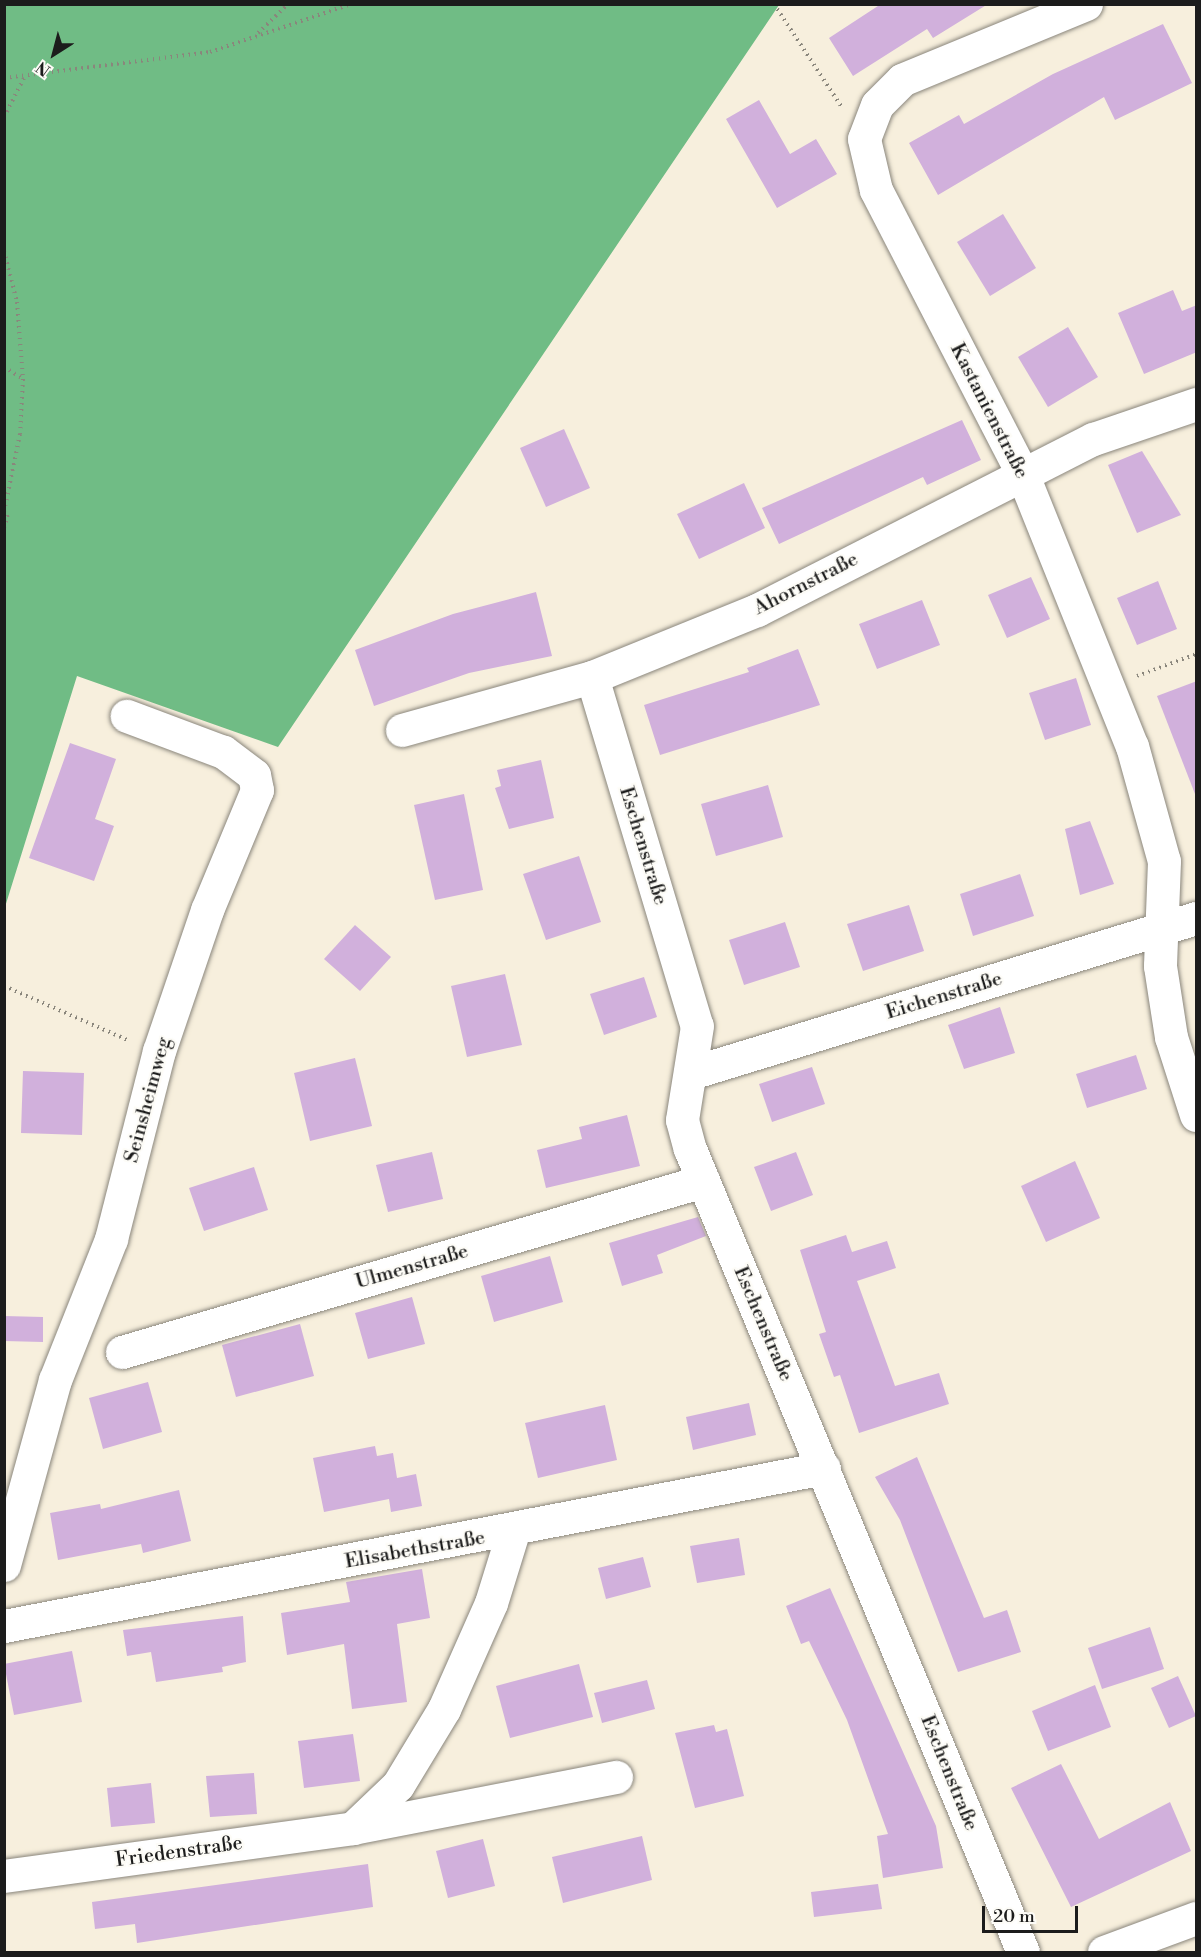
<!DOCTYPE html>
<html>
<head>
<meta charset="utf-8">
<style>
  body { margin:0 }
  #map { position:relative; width:1201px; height:1957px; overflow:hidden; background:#f7efdd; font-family:"Libre Bodoni",serif }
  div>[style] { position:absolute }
  .forest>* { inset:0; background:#70bc85 }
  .building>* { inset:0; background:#d1b0dc }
  .path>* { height:4px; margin-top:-2px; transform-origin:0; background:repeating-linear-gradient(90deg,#8a867c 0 1.5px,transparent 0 6px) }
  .roads { filter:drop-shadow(0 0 2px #8a867c) drop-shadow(0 0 2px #8a867c) }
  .street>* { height:33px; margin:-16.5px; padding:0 16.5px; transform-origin:16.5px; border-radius:16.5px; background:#fff }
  span { translate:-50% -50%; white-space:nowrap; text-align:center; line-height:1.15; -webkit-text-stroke:4.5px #fdfcf7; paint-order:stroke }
  .street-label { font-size:20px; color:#1c1c1c }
  .frame { position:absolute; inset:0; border:6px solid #1c1c1c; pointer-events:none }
  .north { position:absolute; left:24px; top:24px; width:60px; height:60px; -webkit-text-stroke:4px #fdfcf7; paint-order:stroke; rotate:216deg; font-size:16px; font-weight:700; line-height:24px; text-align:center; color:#1c1c1c }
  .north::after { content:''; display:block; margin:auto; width:21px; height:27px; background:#1c1c1c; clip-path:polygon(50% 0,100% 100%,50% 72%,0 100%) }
  .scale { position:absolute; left:982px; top:1906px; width:96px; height:27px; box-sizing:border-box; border:3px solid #1c1c1c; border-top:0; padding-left:8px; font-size:18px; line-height:21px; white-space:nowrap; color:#1c1c1c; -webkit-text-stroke:4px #fdfcf7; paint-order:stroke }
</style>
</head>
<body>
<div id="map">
  <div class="forest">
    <i style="clip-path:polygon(5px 4px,779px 5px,278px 747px,77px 676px,5px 907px)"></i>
  </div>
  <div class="building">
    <i style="clip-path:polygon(881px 4px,988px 4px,933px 38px,927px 29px,853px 76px,829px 38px)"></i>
    <i style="clip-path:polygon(1163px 24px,1192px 83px,1115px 120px,1104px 97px,938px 195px,909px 143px,959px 115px,964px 124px,1053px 74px)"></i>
    <i style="clip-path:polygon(759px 100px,790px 154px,816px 139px,837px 174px,777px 208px,726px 119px)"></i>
    <i style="clip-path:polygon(1003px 214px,1036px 268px,990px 296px,957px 242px)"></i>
    <i style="clip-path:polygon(1173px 290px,1182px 311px,1197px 305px,1197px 352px,1144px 374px,1118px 313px)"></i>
    <i style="clip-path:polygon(1068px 327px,1098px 377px,1048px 407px,1018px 357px)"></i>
    <i style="clip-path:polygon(962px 420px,981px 460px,927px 485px,923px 477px,779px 544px,762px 508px)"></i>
    <i style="clip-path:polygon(564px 429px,590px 488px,546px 507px,520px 448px)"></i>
    <i style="clip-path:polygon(1142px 451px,1181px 515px,1137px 533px,1108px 465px)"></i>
    <i style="clip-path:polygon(744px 483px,765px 528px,699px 559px,677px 514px)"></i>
    <i style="clip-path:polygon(1031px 577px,1050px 619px,1007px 638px,988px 595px)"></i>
    <i style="clip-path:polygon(1158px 581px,1177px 629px,1137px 645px,1117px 598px)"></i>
    <i style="clip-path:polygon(536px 592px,552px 656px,469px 673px,374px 706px,355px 650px,453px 614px)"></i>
    <i style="clip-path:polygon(922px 600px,940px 645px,877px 669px,859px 624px)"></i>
    <i style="clip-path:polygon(798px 649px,820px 705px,660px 755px,644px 705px,749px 672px,747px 668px)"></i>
    <i style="clip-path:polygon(1076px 678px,1091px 725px,1045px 740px,1029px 693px)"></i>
    <i style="clip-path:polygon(1197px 681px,1197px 794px,1195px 794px,1157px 696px)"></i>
    <i style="clip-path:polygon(70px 743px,116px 759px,95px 819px,114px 826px,94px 881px,29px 858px)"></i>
    <i style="clip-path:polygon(541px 760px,554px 818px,509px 829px,495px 788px,501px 786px,497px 770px)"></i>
    <i style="clip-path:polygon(768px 785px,783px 837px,716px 856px,701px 804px)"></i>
    <i style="clip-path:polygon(464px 794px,483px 890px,435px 900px,414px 805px)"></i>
    <i style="clip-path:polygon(1090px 821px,1114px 884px,1080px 895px,1065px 829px)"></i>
    <i style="clip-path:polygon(579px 856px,601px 922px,546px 940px,523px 874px)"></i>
    <i style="clip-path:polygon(1020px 874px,1034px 916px,973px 936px,960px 894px)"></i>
    <i style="clip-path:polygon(909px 905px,924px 951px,863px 971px,847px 924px)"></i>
    <i style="clip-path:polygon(785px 922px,800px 967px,744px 985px,729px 940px)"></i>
    <i style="clip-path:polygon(355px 925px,391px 957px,360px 991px,324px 959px)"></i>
    <i style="clip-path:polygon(505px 974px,522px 1045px,467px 1057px,451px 986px)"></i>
    <i style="clip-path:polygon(644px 977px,657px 1017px,604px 1035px,590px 994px)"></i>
    <i style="clip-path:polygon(1000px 1007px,1015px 1053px,964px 1069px,948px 1025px)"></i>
    <i style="clip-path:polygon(1136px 1055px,1147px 1089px,1087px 1108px,1076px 1074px)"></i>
    <i style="clip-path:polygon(355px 1058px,372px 1126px,310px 1141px,294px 1073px)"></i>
    <i style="clip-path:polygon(812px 1067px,825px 1104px,772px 1122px,759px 1084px)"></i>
    <i style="clip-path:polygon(23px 1071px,84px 1073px,82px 1135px,21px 1133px)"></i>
    <i style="clip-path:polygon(627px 1115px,640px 1166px,546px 1188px,537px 1150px,582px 1139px,579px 1127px)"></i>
    <i style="clip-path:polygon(432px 1152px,443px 1199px,388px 1212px,376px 1165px)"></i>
    <i style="clip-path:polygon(796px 1152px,813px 1195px,771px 1211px,754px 1167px)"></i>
    <i style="clip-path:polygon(1075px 1161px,1100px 1218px,1046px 1242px,1021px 1186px)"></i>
    <i style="clip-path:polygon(254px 1167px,268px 1210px,204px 1231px,189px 1188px)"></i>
    <i style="clip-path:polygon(698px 1217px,706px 1236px,657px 1255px,663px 1273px,622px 1286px,609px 1243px)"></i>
    <i style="clip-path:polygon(846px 1235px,852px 1252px,887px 1241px,896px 1268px,857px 1281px,895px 1386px,939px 1373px,949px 1404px,859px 1433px,840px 1375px,834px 1377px,819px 1334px,826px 1332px,800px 1250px)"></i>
    <i style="clip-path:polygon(550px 1256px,563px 1302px,494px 1322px,481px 1276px)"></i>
    <i style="clip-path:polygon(412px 1297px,425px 1344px,368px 1359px,355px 1313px)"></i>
    <i style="clip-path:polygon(4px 1316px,43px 1317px,43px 1342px,4px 1341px)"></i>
    <i style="clip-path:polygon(300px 1324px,314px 1376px,236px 1397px,222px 1345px)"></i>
    <i style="clip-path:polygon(148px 1382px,162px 1432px,103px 1449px,89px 1398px)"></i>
    <i style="clip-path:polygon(749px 1403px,756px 1435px,693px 1450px,686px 1417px)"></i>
    <i style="clip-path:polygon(605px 1405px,617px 1460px,538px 1478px,525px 1423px)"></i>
    <i style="clip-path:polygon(375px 1446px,377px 1456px,393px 1453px,397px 1478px,416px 1474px,422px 1506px,391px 1512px,389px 1499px,324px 1512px,313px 1458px)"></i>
    <i style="clip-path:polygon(917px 1457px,984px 1618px,1007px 1610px,1021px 1652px,958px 1672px,900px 1520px,875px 1477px)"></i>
    <i style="clip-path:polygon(179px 1490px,191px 1541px,143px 1553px,141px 1544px,58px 1560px,50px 1513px,100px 1504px,101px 1509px)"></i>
    <i style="clip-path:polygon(739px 1538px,745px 1575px,697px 1583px,690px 1546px)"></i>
    <i style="clip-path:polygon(643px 1557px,651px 1587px,606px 1599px,598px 1568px)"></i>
    <i style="clip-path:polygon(422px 1569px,430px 1618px,397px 1624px,407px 1702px,352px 1709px,344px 1644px,287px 1655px,281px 1613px,350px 1602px,346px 1582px)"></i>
    <i style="clip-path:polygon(830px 1588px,936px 1826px,943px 1868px,883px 1878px,877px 1836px,888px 1834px,847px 1720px,809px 1641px,801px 1644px,786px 1606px)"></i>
    <i style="clip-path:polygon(243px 1616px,246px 1662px,222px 1667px,223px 1672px,156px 1682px,151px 1652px,127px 1656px,123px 1630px)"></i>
    <i style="clip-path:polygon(1150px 1627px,1164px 1669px,1102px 1689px,1088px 1648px)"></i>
    <i style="clip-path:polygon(72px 1651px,82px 1702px,14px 1715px,4px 1664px)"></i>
    <i style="clip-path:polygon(579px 1664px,593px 1717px,510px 1738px,496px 1686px)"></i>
    <i style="clip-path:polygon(1178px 1676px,1196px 1716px,1169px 1728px,1151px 1688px)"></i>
    <i style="clip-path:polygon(647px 1680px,655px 1709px,602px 1723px,594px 1693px)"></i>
    <i style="clip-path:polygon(1095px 1685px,1111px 1727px,1048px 1751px,1032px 1711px)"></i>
    <i style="clip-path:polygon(714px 1725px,716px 1732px,727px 1729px,744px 1796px,695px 1808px,675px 1733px)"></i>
    <i style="clip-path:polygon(353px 1734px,360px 1781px,304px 1788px,298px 1741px)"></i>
    <i style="clip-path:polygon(1061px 1764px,1099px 1839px,1170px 1802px,1191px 1851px,1071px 1907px,1011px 1788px)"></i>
    <i style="clip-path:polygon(254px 1773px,257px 1814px,210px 1817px,206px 1776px)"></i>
    <i style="clip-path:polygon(151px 1783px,155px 1823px,111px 1827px,107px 1788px)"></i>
    <i style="clip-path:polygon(642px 1836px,652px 1880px,563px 1903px,552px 1857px)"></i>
    <i style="clip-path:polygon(483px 1839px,495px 1886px,448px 1898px,436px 1851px)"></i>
    <i style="clip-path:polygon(368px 1864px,373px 1907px,137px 1943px,135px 1924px,95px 1929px,92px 1902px)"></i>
    <i style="clip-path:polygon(878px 1884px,882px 1909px,814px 1917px,811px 1892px)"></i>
  </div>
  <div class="path">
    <i style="left:774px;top:4px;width:122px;rotate:56.7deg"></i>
    <i style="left:258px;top:33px;width:42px;rotate:-44deg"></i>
    <i style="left:4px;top:78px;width:208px;rotate:-7.2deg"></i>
    <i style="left:210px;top:52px;width:149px;rotate:-18.8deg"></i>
    <i style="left:4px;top:117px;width:46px;rotate:-62.9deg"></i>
    <i style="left:4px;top:251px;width:53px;rotate:75.7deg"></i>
    <i style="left:17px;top:302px;width:77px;rotate:85.5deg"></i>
    <i style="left:23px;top:379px;width:55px;rotate:93.1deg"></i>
    <i style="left:20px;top:434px;width:80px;rotate:101.6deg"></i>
    <i style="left:4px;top:367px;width:22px;rotate:32deg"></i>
    <i style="left:4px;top:528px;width:15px;rotate:-74deg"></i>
    <i style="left:1137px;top:676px;width:63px;rotate:-20.4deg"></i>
    <i style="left:4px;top:986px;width:137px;rotate:23.6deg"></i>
  </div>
  <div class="roads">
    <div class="street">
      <i style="left:1086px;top:4px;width:199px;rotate:157.6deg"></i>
      <i style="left:902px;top:80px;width:35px;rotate:135deg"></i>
      <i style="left:877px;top:105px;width:36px;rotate:111deg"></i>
      <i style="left:864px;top:139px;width:52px;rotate:76.8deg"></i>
      <i style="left:876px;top:190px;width:318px;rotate:62.7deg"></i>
      <i style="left:1022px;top:473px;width:294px;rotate:68.1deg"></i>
      <i style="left:1132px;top:746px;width:119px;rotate:74.5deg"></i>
      <i style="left:1164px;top:861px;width:105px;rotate:92.2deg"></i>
      <i style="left:1160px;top:966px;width:72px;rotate:81.2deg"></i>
      <i style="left:1171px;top:1037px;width:82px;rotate:72.2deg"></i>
      <i style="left:592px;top:677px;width:364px;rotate:73.3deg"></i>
      <i style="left:697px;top:1026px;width:95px;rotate:99.1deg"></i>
      <i style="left:682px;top:1120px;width:30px;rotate:75deg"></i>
      <i style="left:690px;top:1149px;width:869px;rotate:67.48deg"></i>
      <i style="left:402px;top:730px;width:197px;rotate:-15.6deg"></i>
      <i style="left:592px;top:677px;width:178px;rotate:-22.1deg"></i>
      <i style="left:757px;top:610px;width:377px;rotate:-27deg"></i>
      <i style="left:1093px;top:439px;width:109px;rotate:-18.8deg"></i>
      <i style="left:691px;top:1073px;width:528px;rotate:-17.06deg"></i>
      <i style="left:122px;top:1352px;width:606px;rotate:-16.4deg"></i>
      <i style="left:4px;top:1565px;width:192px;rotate:-74.6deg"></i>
      <i style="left:55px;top:1380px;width:152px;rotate:-68.3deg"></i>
      <i style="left:111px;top:1239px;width:194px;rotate:-75.7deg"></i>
      <i style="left:159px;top:1051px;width:149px;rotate:-71.2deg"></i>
      <i style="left:207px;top:910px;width:130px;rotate:-67.4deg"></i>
      <i style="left:257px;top:790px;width:15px;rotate:-101deg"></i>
      <i style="left:254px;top:775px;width:39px;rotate:-143deg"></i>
      <i style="left:223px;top:752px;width:103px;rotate:-159.4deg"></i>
      <i style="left:4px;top:1626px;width:835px;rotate:-10.91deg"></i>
      <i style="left:353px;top:1828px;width:62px;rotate:-43.7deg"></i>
      <i style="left:398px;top:1785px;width:89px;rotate:-58.8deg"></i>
      <i style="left:444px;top:1709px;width:116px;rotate:-66.1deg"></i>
      <i style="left:491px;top:1603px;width:74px;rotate:-72.8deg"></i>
      <i style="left:4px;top:1876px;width:352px;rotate:-7.8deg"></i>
      <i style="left:353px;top:1828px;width:268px;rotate:-11deg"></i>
      <i style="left:1104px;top:1952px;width:98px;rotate:-20.3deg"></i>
    </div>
  </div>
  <div class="street-label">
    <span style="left:989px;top:411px;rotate:63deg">Kastanienstraße</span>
    <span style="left:806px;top:584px;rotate:-27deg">Ahornstraße</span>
    <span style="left:643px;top:846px;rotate:73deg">Eschenstraße</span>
    <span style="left:944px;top:996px;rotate:-17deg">Eichenstraße</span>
    <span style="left:148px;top:1100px;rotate:-75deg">Seinsheimweg</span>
    <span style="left:412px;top:1267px;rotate:-16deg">Ulmenstraße</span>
    <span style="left:763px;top:1324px;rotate:67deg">Eschenstraße</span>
    <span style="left:415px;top:1550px;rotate:-10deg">Elisabethstraße</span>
    <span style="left:949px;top:1773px;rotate:68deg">Eschenstraße</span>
    <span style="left:179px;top:1852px;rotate:-8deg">Friedenstraße</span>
  </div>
  <div class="frame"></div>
  <div class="north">N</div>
  <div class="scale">20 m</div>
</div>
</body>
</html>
